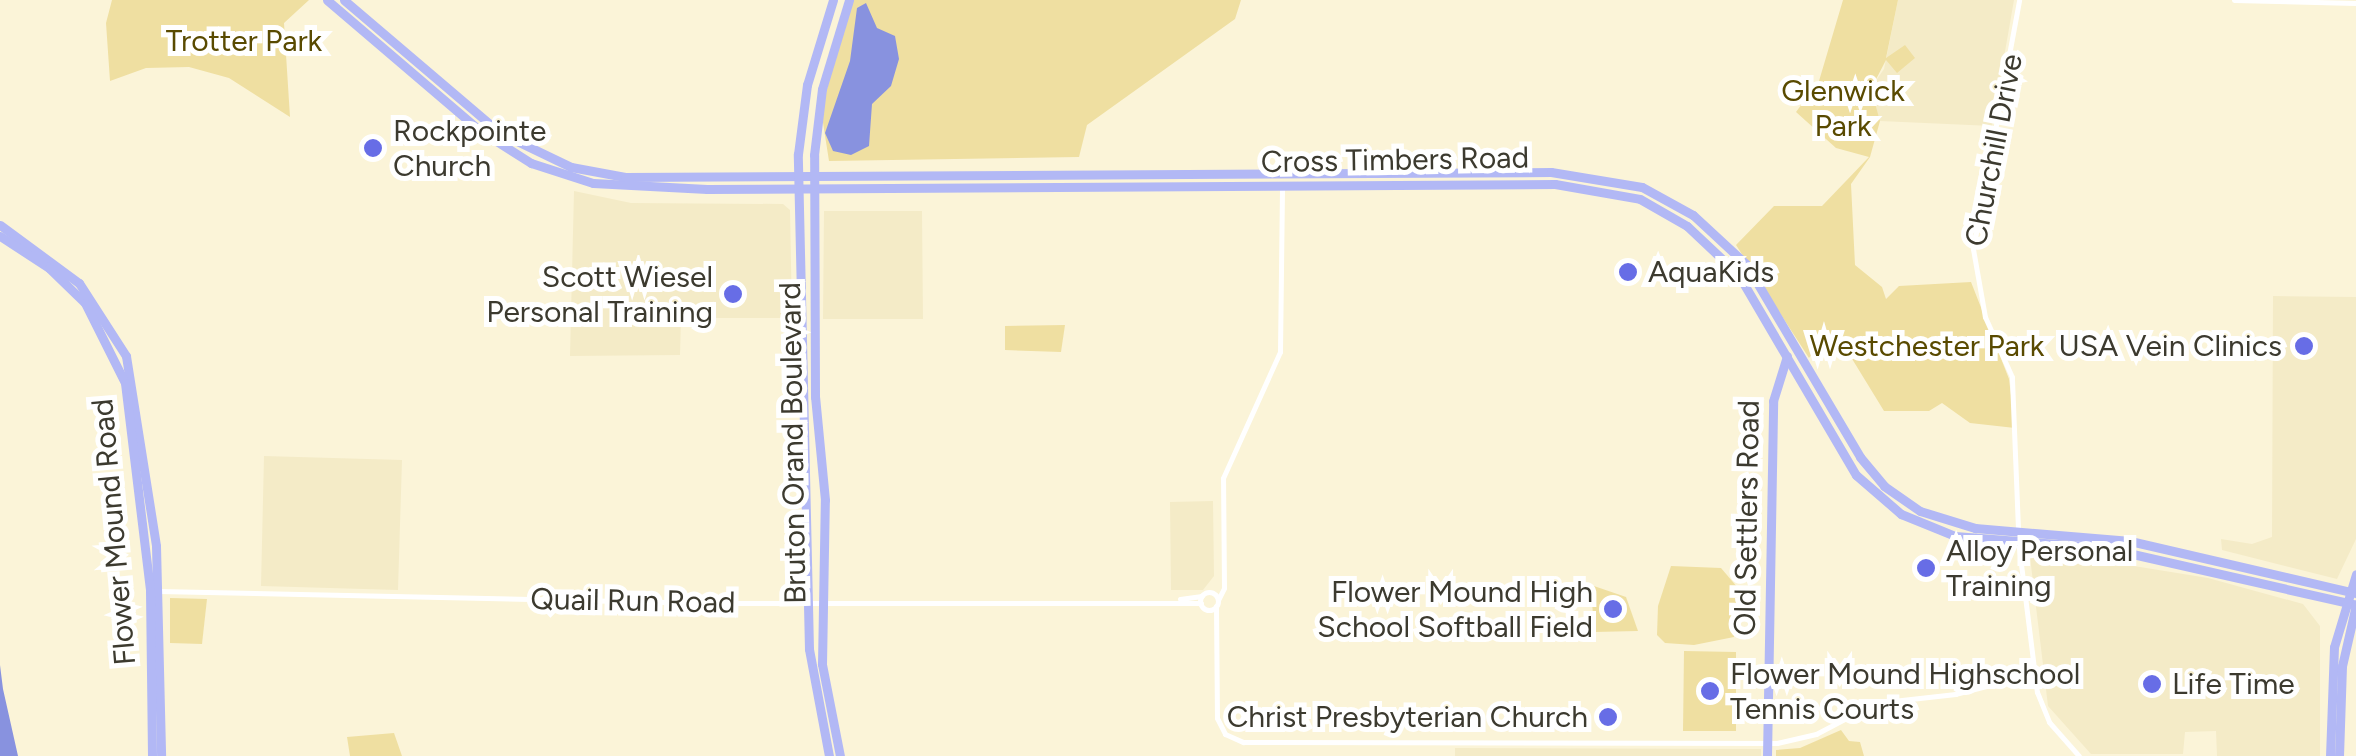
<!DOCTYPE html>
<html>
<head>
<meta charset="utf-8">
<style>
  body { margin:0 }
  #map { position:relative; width:2356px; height:756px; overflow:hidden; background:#fbf4d8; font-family:Figtree,sans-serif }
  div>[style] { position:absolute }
  .built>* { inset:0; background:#f4ebc7 }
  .green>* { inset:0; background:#efdfa1 }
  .water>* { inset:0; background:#8892df }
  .minor>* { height:5px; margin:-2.5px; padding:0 2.5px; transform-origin:2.5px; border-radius:2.5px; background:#fff }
  .minor>.ring { margin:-2.5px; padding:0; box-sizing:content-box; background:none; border:5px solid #fff; border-radius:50% }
  .major>* { height:9px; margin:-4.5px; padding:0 4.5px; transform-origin:4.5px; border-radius:4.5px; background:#b2b8f5 }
  .dots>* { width:28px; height:28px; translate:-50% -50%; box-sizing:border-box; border:5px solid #fff; border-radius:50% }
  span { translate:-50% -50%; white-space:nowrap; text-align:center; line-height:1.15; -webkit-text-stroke:10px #fff; paint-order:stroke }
  .park-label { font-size:30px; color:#594a00 }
  .poi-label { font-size:30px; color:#3c3a2f }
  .left { translate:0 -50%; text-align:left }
  .right { translate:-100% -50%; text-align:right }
  .street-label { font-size:30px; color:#3c3a2f }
</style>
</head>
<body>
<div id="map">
  <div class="built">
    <i style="clip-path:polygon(1898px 0,2014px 0,1992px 126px,1880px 121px,1870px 89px,1884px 69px)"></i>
    <i style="clip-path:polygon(574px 191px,631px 203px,783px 204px,790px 210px,792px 318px,681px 318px,680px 355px,570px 356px)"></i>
    <i style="clip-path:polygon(824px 211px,922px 211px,923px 319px,823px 319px)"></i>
    <i style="clip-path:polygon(2273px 296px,2356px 297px,2356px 539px,2337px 579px,2222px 550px,2221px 539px,2252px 544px,2272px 537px)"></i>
    <i style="clip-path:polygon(264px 456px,402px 460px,398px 590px,261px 586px)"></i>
    <i style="clip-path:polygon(1213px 501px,1214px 576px,1203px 590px,1171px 590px,1170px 502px)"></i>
    <i style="clip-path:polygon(2029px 549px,2208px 578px,2303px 604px,2320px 626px,2320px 756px,2217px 756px,2216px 731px,2185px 732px,2183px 754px,2091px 754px,2048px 706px)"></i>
    <i style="clip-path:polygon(1455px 748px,1761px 749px,1761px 756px,1455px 756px)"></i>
  </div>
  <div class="green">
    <i style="clip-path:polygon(112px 0,309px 0,284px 23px,290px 117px,229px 78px,189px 67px,146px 68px,110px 81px,106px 23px)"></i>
    <i style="clip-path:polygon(852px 0,1241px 0,1235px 19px,1087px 125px,1079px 157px,829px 161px,821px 110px)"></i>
    <i style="clip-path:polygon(1843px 0,1898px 0,1886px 58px,1905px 45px,1915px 58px,1897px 73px,1886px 60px,1871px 89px,1880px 121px,1870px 157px,1851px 184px,1855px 265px,1882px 287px,1886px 299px,1899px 286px,1971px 282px,2009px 379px,2015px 428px,1970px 423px,1942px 403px,1929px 411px,1884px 411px,1846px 349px,1821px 342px,1809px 358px,1736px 245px,1774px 206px,1822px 206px,1869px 157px,1836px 148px,1796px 112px,1819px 81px)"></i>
    <i style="clip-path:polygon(1065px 325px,1061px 352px,1005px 350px,1005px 326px)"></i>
    <i style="clip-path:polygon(1671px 566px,1721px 568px,1738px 588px,1734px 637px,1694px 645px,1665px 643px,1657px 635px,1658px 606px)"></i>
    <i style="clip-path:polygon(1591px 585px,1626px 597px,1638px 631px,1594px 632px)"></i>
    <i style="clip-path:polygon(170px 598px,207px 599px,202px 644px,170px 643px)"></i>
    <i style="clip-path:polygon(1684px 651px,1736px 652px,1736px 731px,1683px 731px)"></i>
    <i style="clip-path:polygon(1841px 730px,1849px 741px,1860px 742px,1864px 756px,1776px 756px,1776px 750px,1800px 748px)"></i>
    <i style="clip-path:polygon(394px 733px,402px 756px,350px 756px,347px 737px)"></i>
  </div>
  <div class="water">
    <i style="clip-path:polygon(866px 3px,877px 28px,895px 36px,899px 59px,891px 86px,872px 104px,869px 146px,851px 155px,833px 151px,825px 133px,850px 61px,857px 8px)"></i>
    <i style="clip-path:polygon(0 665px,3px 689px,18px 756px,0 756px)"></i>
  </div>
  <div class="minor">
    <i style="left:2234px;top:0;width:122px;rotate:1.4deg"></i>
    <i style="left:2018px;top:529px;width:152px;rotate:-92.3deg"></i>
    <i style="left:2012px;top:377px;width:66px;rotate:-114.2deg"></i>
    <i style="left:1985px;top:317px;width:69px;rotate:-100deg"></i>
    <i style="left:1973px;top:249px;width:253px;rotate:-79.5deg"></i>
    <i style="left:2018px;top:540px;width:153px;rotate:82.9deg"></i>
    <i style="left:2037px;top:692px;width:32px;rotate:68deg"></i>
    <i style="left:2049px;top:722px;width:45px;rotate:48.6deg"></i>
    <i style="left:158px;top:591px;width:553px;rotate:1.24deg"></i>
    <i style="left:711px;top:603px;width:490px"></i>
    <i class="ring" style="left:1200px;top:592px;width:13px;height:13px"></i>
    <i style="left:1180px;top:599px;width:22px;rotate:-8deg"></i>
    <i style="left:1218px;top:600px;width:13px;rotate:-63deg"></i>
    <i style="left:1224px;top:588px;width:110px;rotate:-90.5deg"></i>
    <i style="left:1223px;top:478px;width:138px;rotate:-65.7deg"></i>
    <i style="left:1280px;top:352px;width:167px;rotate:-89.3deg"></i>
    <i style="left:1216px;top:606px;width:112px;rotate:89.5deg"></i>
    <i style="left:1217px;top:718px;width:18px;rotate:63deg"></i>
    <i style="left:1225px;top:734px;width:20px;rotate:24deg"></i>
    <i style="left:1243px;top:742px;width:534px;rotate:0.11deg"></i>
    <i style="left:1777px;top:743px;width:40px;rotate:-13deg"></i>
    <i style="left:1816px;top:734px;width:67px;rotate:-27.7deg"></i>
    <i style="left:1875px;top:703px;width:81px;rotate:-6.4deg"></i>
    <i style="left:1955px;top:694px;width:81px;rotate:-14.4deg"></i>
  </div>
  <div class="major">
    <i style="left:327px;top:0;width:200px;rotate:40.5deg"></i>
    <i style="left:479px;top:130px;width:62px;rotate:32.4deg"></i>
    <i style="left:531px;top:163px;width:65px;rotate:17.9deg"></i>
    <i style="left:593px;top:183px;width:114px;rotate:3deg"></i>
    <i style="left:707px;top:189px;width:848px;rotate:-0.34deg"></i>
    <i style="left:1555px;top:184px;width:86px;rotate:10deg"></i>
    <i style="left:1640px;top:199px;width:54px;rotate:29.9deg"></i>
    <i style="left:1687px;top:226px;width:70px;rotate:43.3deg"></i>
    <i style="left:1738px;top:274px;width:233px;rotate:59.6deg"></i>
    <i style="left:1856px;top:475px;width:60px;rotate:40.9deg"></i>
    <i style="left:1901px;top:514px;width:58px;rotate:22.2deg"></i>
    <i style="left:1955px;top:536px;width:151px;rotate:4.5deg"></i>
    <i style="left:2106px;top:548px;width:256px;rotate:12.8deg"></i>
    <i style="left:344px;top:0;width:205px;rotate:40.4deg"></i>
    <i style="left:500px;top:133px;width:79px;rotate:25.6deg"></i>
    <i style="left:571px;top:167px;width:55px;rotate:10.5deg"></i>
    <i style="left:625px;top:177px;width:926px;rotate:-0.31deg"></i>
    <i style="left:1551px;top:172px;width:92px;rotate:9.4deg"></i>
    <i style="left:1642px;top:187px;width:58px;rotate:28.8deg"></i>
    <i style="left:1693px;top:215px;width:72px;rotate:42.8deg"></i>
    <i style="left:1746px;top:264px;width:224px;rotate:59.4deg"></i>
    <i style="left:1860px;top:457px;width:38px;rotate:50deg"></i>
    <i style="left:1884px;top:486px;width:44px;rotate:34.8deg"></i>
    <i style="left:1920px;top:511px;width:58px;rotate:17.2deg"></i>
    <i style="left:1975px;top:528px;width:156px;rotate:4.8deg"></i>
    <i style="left:2130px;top:541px;width:232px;rotate:13deg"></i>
    <i style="left:0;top:225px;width:98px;rotate:36.3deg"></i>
    <i style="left:79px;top:283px;width:87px;rotate:57.2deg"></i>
    <i style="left:126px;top:356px;width:192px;rotate:81deg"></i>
    <i style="left:156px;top:546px;width:210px;rotate:88.6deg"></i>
    <i style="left:0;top:236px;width:59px;rotate:33.1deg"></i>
    <i style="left:49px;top:268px;width:50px;rotate:44.2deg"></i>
    <i style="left:85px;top:303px;width:89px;rotate:63.4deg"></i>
    <i style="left:125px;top:383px;width:209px;rotate:83.1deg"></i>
    <i style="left:150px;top:591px;width:165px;rotate:89.3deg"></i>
    <i style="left:829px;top:756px;width:109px;rotate:-100.6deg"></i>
    <i style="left:809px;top:649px;width:495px;rotate:-91.3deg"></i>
    <i style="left:798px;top:154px;width:70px;rotate:-82.6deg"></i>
    <i style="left:807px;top:85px;width:89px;rotate:-73deg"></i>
    <i style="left:840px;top:756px;width:94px;rotate:-101.1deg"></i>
    <i style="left:822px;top:664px;width:164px;rotate:-89deg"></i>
    <i style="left:825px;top:500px;width:103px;rotate:-95.5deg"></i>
    <i style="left:815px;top:397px;width:242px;rotate:-90.2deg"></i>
    <i style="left:814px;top:155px;width:66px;rotate:-83.1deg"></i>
    <i style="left:822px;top:89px;width:93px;rotate:-73.1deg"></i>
    <i style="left:1767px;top:756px;width:355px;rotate:-89deg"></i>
    <i style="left:1773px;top:401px;width:47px;rotate:-72.7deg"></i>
    <i style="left:2330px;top:756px;width:109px;rotate:-87.9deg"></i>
    <i style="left:2334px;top:647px;width:76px;rotate:-73.2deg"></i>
    <i style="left:2339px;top:756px;width:90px;rotate:-88.1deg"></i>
    <i style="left:2342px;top:666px;width:63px;rotate:-77.1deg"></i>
  </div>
  <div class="dots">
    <i style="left:373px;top:148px;background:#676de6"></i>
    <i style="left:1628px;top:272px;background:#676de6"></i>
    <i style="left:733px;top:294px;background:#676de6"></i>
    <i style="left:2304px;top:346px;background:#676de6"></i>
    <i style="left:1926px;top:568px;background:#676de6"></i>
    <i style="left:1613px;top:609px;background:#676de6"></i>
    <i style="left:2152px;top:684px;background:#676de6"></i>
    <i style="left:1710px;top:691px;background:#676de6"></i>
    <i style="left:1608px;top:717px;background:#676de6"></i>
  </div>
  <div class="park-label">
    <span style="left:244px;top:41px">Trotter Park</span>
    <span style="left:1843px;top:108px">Glenwick<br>Park</span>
    <span style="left:1927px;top:346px">Westchester Park</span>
  </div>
  <div class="poi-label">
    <span class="left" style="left:393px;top:148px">Rockpointe<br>Church</span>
    <span class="left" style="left:1648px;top:272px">AquaKids</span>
    <span class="right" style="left:713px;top:294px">Scott Wiesel<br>Personal Training</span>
    <span class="right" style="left:2282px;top:346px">USA Vein Clinics</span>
    <span class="left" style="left:1946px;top:568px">Alloy Personal<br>Training</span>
    <span class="right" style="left:1593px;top:609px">Flower Mound High<br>School Softball Field</span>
    <span class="left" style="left:1730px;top:691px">Flower Mound Highschool<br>Tennis Courts</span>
    <span class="left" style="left:2172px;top:684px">Life Time</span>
    <span class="right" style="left:1588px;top:717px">Christ Presbyterian Church</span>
  </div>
  <div class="street-label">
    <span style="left:1994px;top:150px;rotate:-79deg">Churchill Drive</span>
    <span style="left:1395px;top:160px;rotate:-1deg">Cross Timbers Road</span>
    <span style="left:793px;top:443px;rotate:-91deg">Bruton Orand Boulevard</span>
    <span style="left:1747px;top:518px;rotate:-89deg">Old Settlers Road</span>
    <span style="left:114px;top:532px;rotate:-95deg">Flower Mound Road</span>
    <span style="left:633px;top:601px;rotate:1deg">Quail Run Road</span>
  </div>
</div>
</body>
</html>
